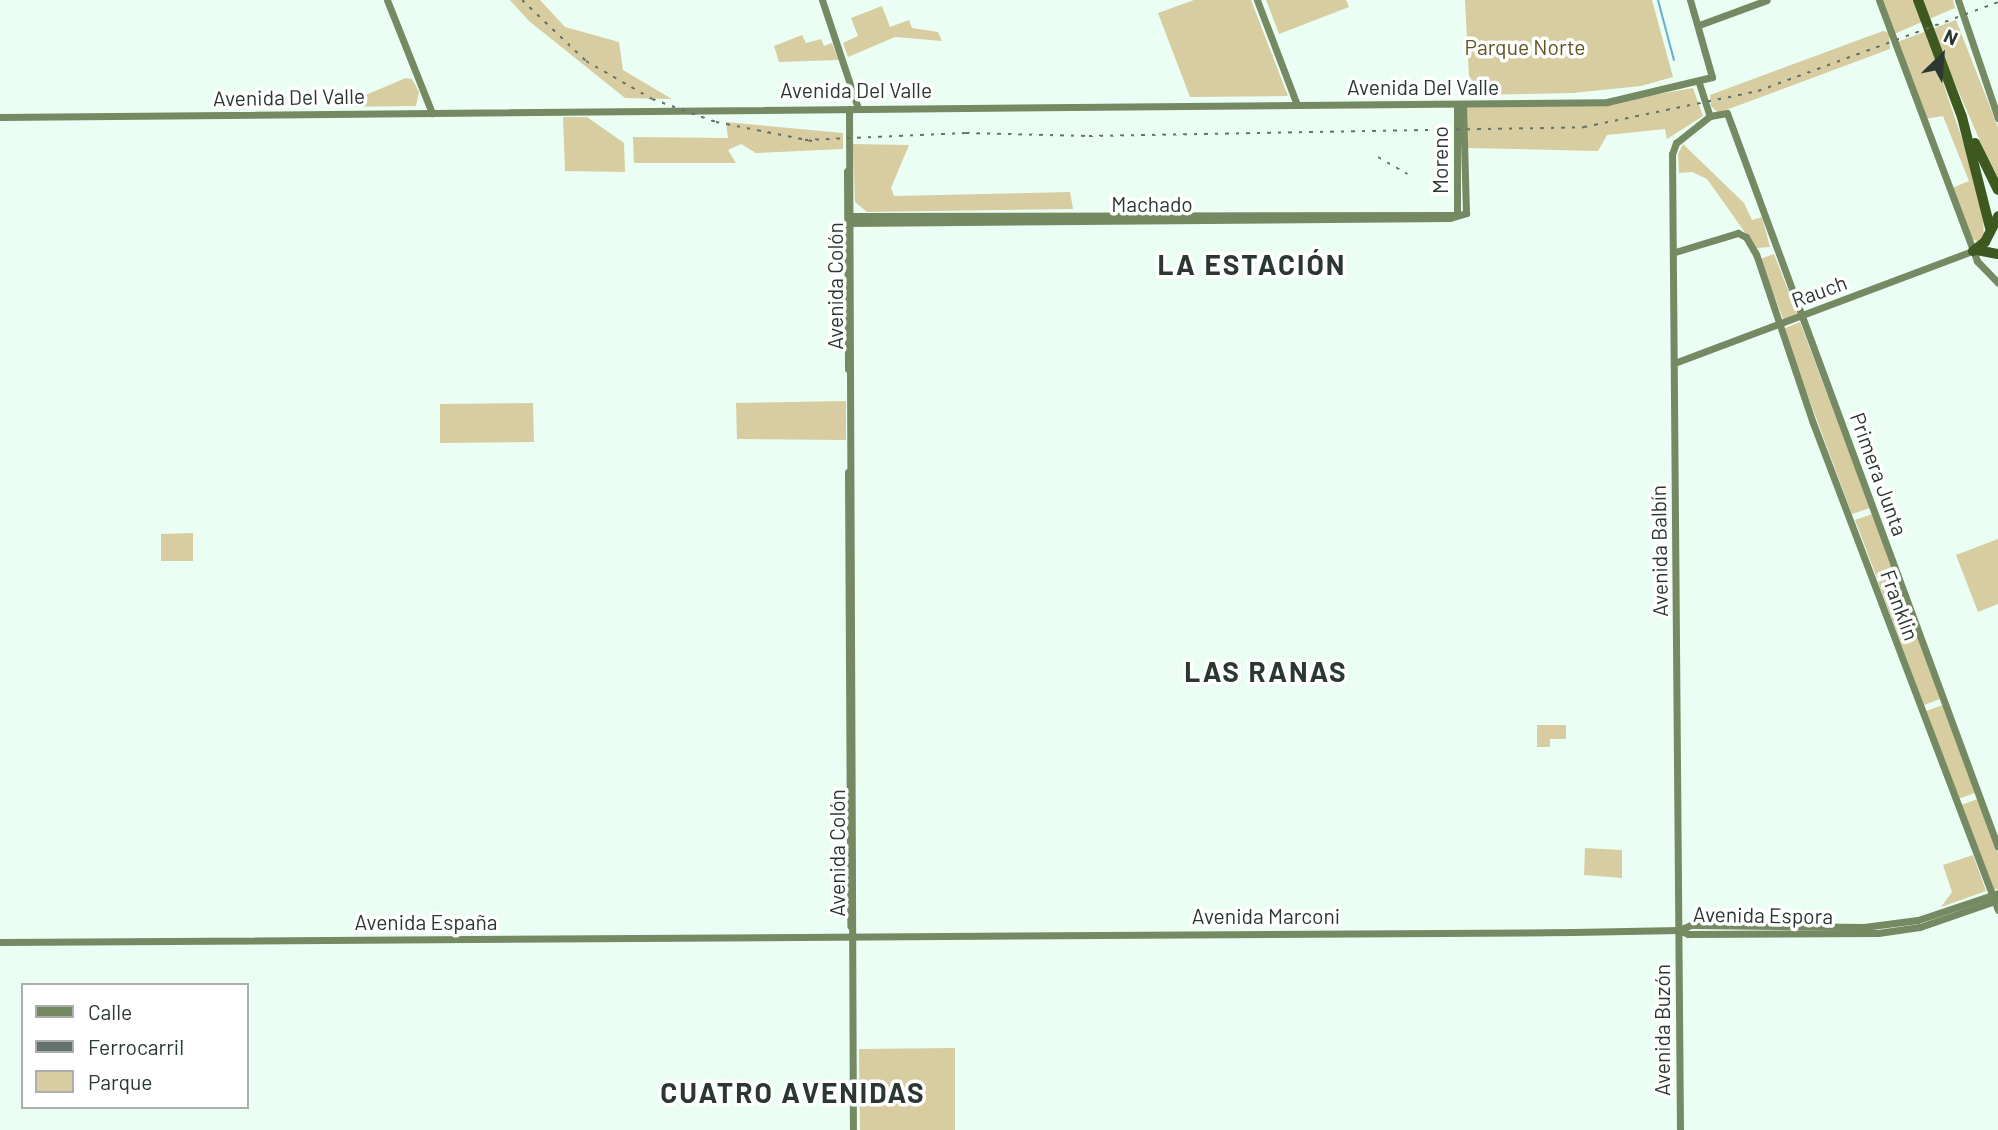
<!DOCTYPE html>
<html>
<head>
<meta charset="utf-8">
<style>
  body { margin:0 }
  #map { position:relative; width:1998px; height:1130px; overflow:hidden; background:#eafef4; font-family:Barlow,sans-serif }
  div>[style] { position:absolute }
  .green>* { inset:0; background:#d7cda0 }
  .stream>* { height:2px; margin:-1px; padding:0 1px; transform-origin:1px; border-radius:1px; background:#65add1 }
  .secondary>* { height:7px; margin:-3.5px; padding:0 3.5px; transform-origin:3.5px; border-radius:3.5px; background:#758963 }
  .highway>* { height:10px; margin:-5px; padding:0 5px; transform-origin:5px; border-radius:5px; background:#3e5920 }
  .rail>* { height:2px; margin-top:-1px; transform-origin:0; background:repeating-linear-gradient(90deg,#63726b 0 3.5px,transparent 0 10.5px) }
  span { translate:-50% -50%; white-space:nowrap; text-align:center; line-height:1.15; -webkit-text-stroke:7px #fff; paint-order:stroke }
  .park-label { font-size:21px; color:#605421 }
  .street-label { font-size:21px; color:#2b3832 }
  .district-label { font-size:28px; color:#2b3832; font-weight:700; letter-spacing:2px }
  .legend { position:absolute; left:21px; top:983px; width:228px; height:126px; box-sizing:border-box; background:#fff; border:2px solid #aaafad; margin:0; padding:9px 12px; list-style:none; font-size:21px; color:#2b3832 }
  .legend li { display:flex; align-items:center; gap:14px; height:35px }
  .legend b { width:35px; border:2px solid #aaafad }
  .north { position:absolute; left:1907px; top:21px; width:70px; height:70px; -webkit-text-stroke:5px #fff; paint-order:stroke; rotate:25deg; font-size:19px; font-weight:700; line-height:28px; text-align:center; color:#2b3832 }
  .north::after { content:''; display:block; margin:auto; width:24px; height:32px; background:#2b3832; clip-path:polygon(50% 0,100% 100%,50% 72%,0 100%) }
</style>
</head>
<body>
<div id="map">
  <div class="green">
    <i style="clip-path:polygon(510px 0,540px 0,565px 27px,619px 42px,623px 70px,672px 99px,625px 98px,529px 21px)"></i>
    <i style="clip-path:polygon(1194px 0,1251px 0,1288px 96px,1190px 97px,1158px 13px)"></i>
    <i style="clip-path:polygon(1266px 0,1346px 0,1349px 7px,1279px 34px)"></i>
    <i style="clip-path:polygon(1465px 0,1652px 0,1673px 77px,1641px 86px,1573px 93px,1470px 95px)"></i>
    <i style="clip-path:polygon(1881px 0,1913px 0,1921px 18px,1921px 0,1953px 0,1955px 8px,1894px 34px)"></i>
    <i style="clip-path:polygon(882px 6px,890px 27px,909px 20px,912px 28px,938px 32px,942px 41px,895px 37px,848px 57px,843px 43px,858px 36px,851px 18px)"></i>
    <i style="clip-path:polygon(1956px 20px,1998px 127px,1998px 182px,1932px 31px,1926px 33px,1972px 168px,1983px 218px,1984px 238px,1979px 242px,1972px 239px,1952px 188px,1969px 181px,1943px 116px,1925px 119px,1897px 42px)"></i>
    <i style="clip-path:polygon(1883px 31px,1889px 33px,1890px 49px,1726px 110px,1717px 112px,1711px 106px,1710px 95px)"></i>
    <i style="clip-path:polygon(802px 35px,806px 43px,821px 39px,824px 46px,832px 43px,839px 60px,779px 62px,774px 46px)"></i>
    <i style="clip-path:polygon(406px 78px,412px 79px,419px 92px,416px 106px,337px 107px)"></i>
    <i style="clip-path:polygon(1693px 88px,1703px 116px,1667px 139px,1665px 129px,1607px 135px,1598px 151px,1468px 148px,1466px 106px,1603px 104px)"></i>
    <i style="clip-path:polygon(563px 117px,587px 117px,624px 143px,625px 172px,565px 171px)"></i>
    <i style="clip-path:polygon(726px 122px,843px 133px,843px 149px,756px 153px,741px 144px,728px 150px,736px 163px,634px 163px,633px 137px,728px 138px)"></i>
    <i style="clip-path:polygon(853px 144px,909px 145px,891px 188px,894px 196px,1070px 192px,1073px 209px,867px 212px,855px 202px)"></i>
    <i style="clip-path:polygon(1683px 144px,1744px 203px,1752px 220px,1762px 217px,1770px 247px,1756px 248px,1707px 179px,1692px 172px,1679px 173px,1678px 154px)"></i>
    <i style="clip-path:polygon(1774px 254px,1798px 316px,1784px 321px,1760px 259px)"></i>
    <i style="clip-path:polygon(1800px 322px,1870px 508px,1852px 514px,1783px 329px)"></i>
    <i style="clip-path:polygon(846px 401px,846px 440px,737px 439px,736px 403px)"></i>
    <i style="clip-path:polygon(533px 403px,534px 442px,440px 443px,440px 404px)"></i>
    <i style="clip-path:polygon(1872px 514px,1893px 571px,1877px 578px,1855px 520px)"></i>
    <i style="clip-path:polygon(193px 533px,193px 561px,161px 561px,161px 534px)"></i>
    <i style="clip-path:polygon(1998px 539px,1998px 604px,1978px 612px,1956px 555px)"></i>
    <i style="clip-path:polygon(1895px 576px,1940px 699px,1924px 705px,1878px 582px)"></i>
    <i style="clip-path:polygon(1943px 705px,1975px 793px,1958px 799px,1926px 711px)"></i>
    <i style="clip-path:polygon(1537px 725px,1566px 725px,1566px 739px,1550px 739px,1550px 747px,1537px 747px)"></i>
    <i style="clip-path:polygon(1978px 799px,1998px 853px,1998px 889px,1993px 890px,1961px 805px)"></i>
    <i style="clip-path:polygon(1585px 848px,1622px 850px,1622px 878px,1584px 875px)"></i>
    <i style="clip-path:polygon(1973px 855px,1986px 891px,1941px 907px,1952px 892px,1943px 865px)"></i>
    <i style="clip-path:polygon(955px 1048px,955px 1130px,860px 1130px,859px 1049px)"></i>
  </div>
  <div class="stream">
    <i style="left:1658px;top:0;width:62px;rotate:75.1deg"></i>
  </div>
  <div class="secondary">
    <i style="left:387px;top:0;width:122px;rotate:68.3deg"></i>
    <i style="left:822px;top:0;width:114px;rotate:71.6deg"></i>
    <i style="left:1257px;top:0;width:112px;rotate:69.1deg"></i>
    <i style="left:1879px;top:0;width:279px;rotate:69.4deg"></i>
    <i style="left:1977px;top:261px;width:30px;rotate:46deg"></i>
    <i style="left:1958px;top:0;width:125px;rotate:71.3deg"></i>
    <i style="left:1699px;top:25px;width:72px;rotate:-20.2deg"></i>
    <i style="left:1699px;top:83px;width:35px;rotate:72deg"></i>
    <i style="left:1457px;top:105px;width:110px;rotate:90deg"></i>
    <i style="left:849px;top:109px;width:1021px;rotate:89.78deg"></i>
    <i style="left:0;top:117px;width:1607px;rotate:-0.53deg"></i>
    <i style="left:1607px;top:102px;width:108px;rotate:-13.4deg"></i>
    <i style="left:1712px;top:77px;width:80px;rotate:-105.9deg"></i>
    <i style="left:847px;top:171px;width:198px;rotate:89.7deg"></i>
    <i style="left:850px;top:216px;width:607px;rotate:-0.09deg"></i>
    <i style="left:848px;top:223px;width:602px;rotate:-0.48deg"></i>
    <i style="left:1450px;top:218px;width:17px;rotate:-17deg"></i>
    <i style="left:1466px;top:213px;width:108px;rotate:-91.6deg"></i>
    <i style="left:1675px;top:252px;width:66px;rotate:-16.8deg"></i>
    <i style="left:1738px;top:233px;width:9px;rotate:27deg"></i>
    <i style="left:1746px;top:237px;width:20px;rotate:60deg"></i>
    <i style="left:1756px;top:254px;width:178px;rotate:71.4deg"></i>
    <i style="left:1813px;top:423px;width:521px;rotate:69.2deg"></i>
    <i style="left:1677px;top:362px;width:316px;rotate:-20.6deg"></i>
    <i style="left:848px;top:472px;width:454px;rotate:89.7deg"></i>
    <i style="left:1679px;top:930px;width:10px;rotate:24deg"></i>
    <i style="left:1688px;top:934px;width:190px;rotate:-0.3deg"></i>
    <i style="left:1878px;top:933px;width:42px;rotate:-8.1deg"></i>
    <i style="left:1920px;top:927px;width:83px;rotate:-19.1deg"></i>
    <i style="left:0;top:942px;width:1573px;rotate:-0.36deg"></i>
    <i style="left:1573px;top:932px;width:106px;rotate:-1.1deg"></i>
    <i style="left:1679px;top:930px;width:13px;rotate:-23deg"></i>
    <i style="left:1691px;top:925px;width:173px;rotate:0.7deg"></i>
    <i style="left:1864px;top:927px;width:54px;rotate:-7.4deg"></i>
    <i style="left:1918px;top:920px;width:84px;rotate:-18.6deg"></i>
    <i style="left:1680px;top:1130px;width:976px;rotate:-90.47deg"></i>
    <i style="left:1672px;top:154px;width:12px;rotate:-70deg"></i>
    <i style="left:1676px;top:143px;width:43px;rotate:-38.5deg"></i>
    <i style="left:1710px;top:116px;width:17px;rotate:-10deg"></i>
    <i style="left:1727px;top:113px;width:782px;rotate:69.74deg"></i>
  </div>
  <div class="highway">
    <i style="left:1918px;top:0;width:125px;rotate:69.4deg"></i>
    <i style="left:1962px;top:117px;width:114px;rotate:75.8deg"></i>
    <i style="left:1975px;top:143px;width:52px;rotate:63.9deg"></i>
    <i style="left:1977px;top:250px;width:21px;rotate:11deg"></i>
    <i style="left:1973px;top:251px;width:15px;rotate:-37deg"></i>
    <i style="left:1985px;top:242px;width:29px;rotate:-63deg"></i>
  </div>
  <div class="rail">
    <i style="left:522px;top:0;width:88px;rotate:43.6deg"></i>
    <i style="left:586px;top:61px;width:76px;rotate:29.9deg"></i>
    <i style="left:652px;top:99px;width:68px;rotate:19.8deg"></i>
    <i style="left:716px;top:122px;width:98px;rotate:11.2deg"></i>
    <i style="left:805px;top:140px;width:161px;rotate:-2.5deg"></i>
    <i style="left:966px;top:133px;width:123px;rotate:1.4deg"></i>
    <i style="left:1089px;top:136px;width:495px;rotate:-1deg"></i>
    <i style="left:1584px;top:127px;width:178px;rotate:-11.7deg"></i>
    <i style="left:1758px;top:91px;width:256px;rotate:-20.3deg"></i>
    <i style="left:1378px;top:157px;width:34px;rotate:30deg"></i>
  </div>
  <div class="park-label">
    <span style="left:1525px;top:47px">Parque Norte</span>
  </div>
  <div class="street-label">
    <span style="left:1423px;top:87px">Avenida Del Valle</span>
    <span style="left:856px;top:90px">Avenida Del Valle</span>
    <span style="left:289px;top:97px;rotate:-1deg">Avenida Del Valle</span>
    <span style="left:1440px;top:160px;rotate:-90deg">Moreno</span>
    <span style="left:1152px;top:204px">Machado</span>
    <span style="left:835px;top:286px;rotate:-90deg">Avenida Colón</span>
    <span style="left:1819px;top:291px;rotate:-20deg">Rauch</span>
    <span style="left:1879px;top:474px;rotate:70deg">Primera Junta</span>
    <span style="left:1659px;top:551px;rotate:-91deg">Avenida Balbín</span>
    <span style="left:1900px;top:605px;rotate:70deg">Franklin</span>
    <span style="left:837px;top:853px;rotate:-90deg">Avenida Colón</span>
    <span style="left:1763px;top:915px;rotate:1deg">Avenida Espora</span>
    <span style="left:1266px;top:916px">Avenida Marconi</span>
    <span style="left:426px;top:922px">Avenida España</span>
    <span style="left:1662px;top:1030px;rotate:-90deg">Avenida Buzón</span>
  </div>
  <div class="district-label">
    <span style="left:1252px;top:264px">LA ESTACIÓN</span>
    <span style="left:1266px;top:671px">LAS RANAS</span>
    <span style="left:793px;top:1092px">CUATRO AVENIDAS</span>
  </div>
  <ul class="legend">
  <li><b style="height:9px;background:#758963"></b>Calle</li>
  <li><b style="height:9px;background:#63726b"></b>Ferrocarril</li>
  <li><b style="height:19px;background:#d7cda0"></b>Parque</li>
  </ul>
  <div class="north">N</div>
</div>
</body>
</html>
